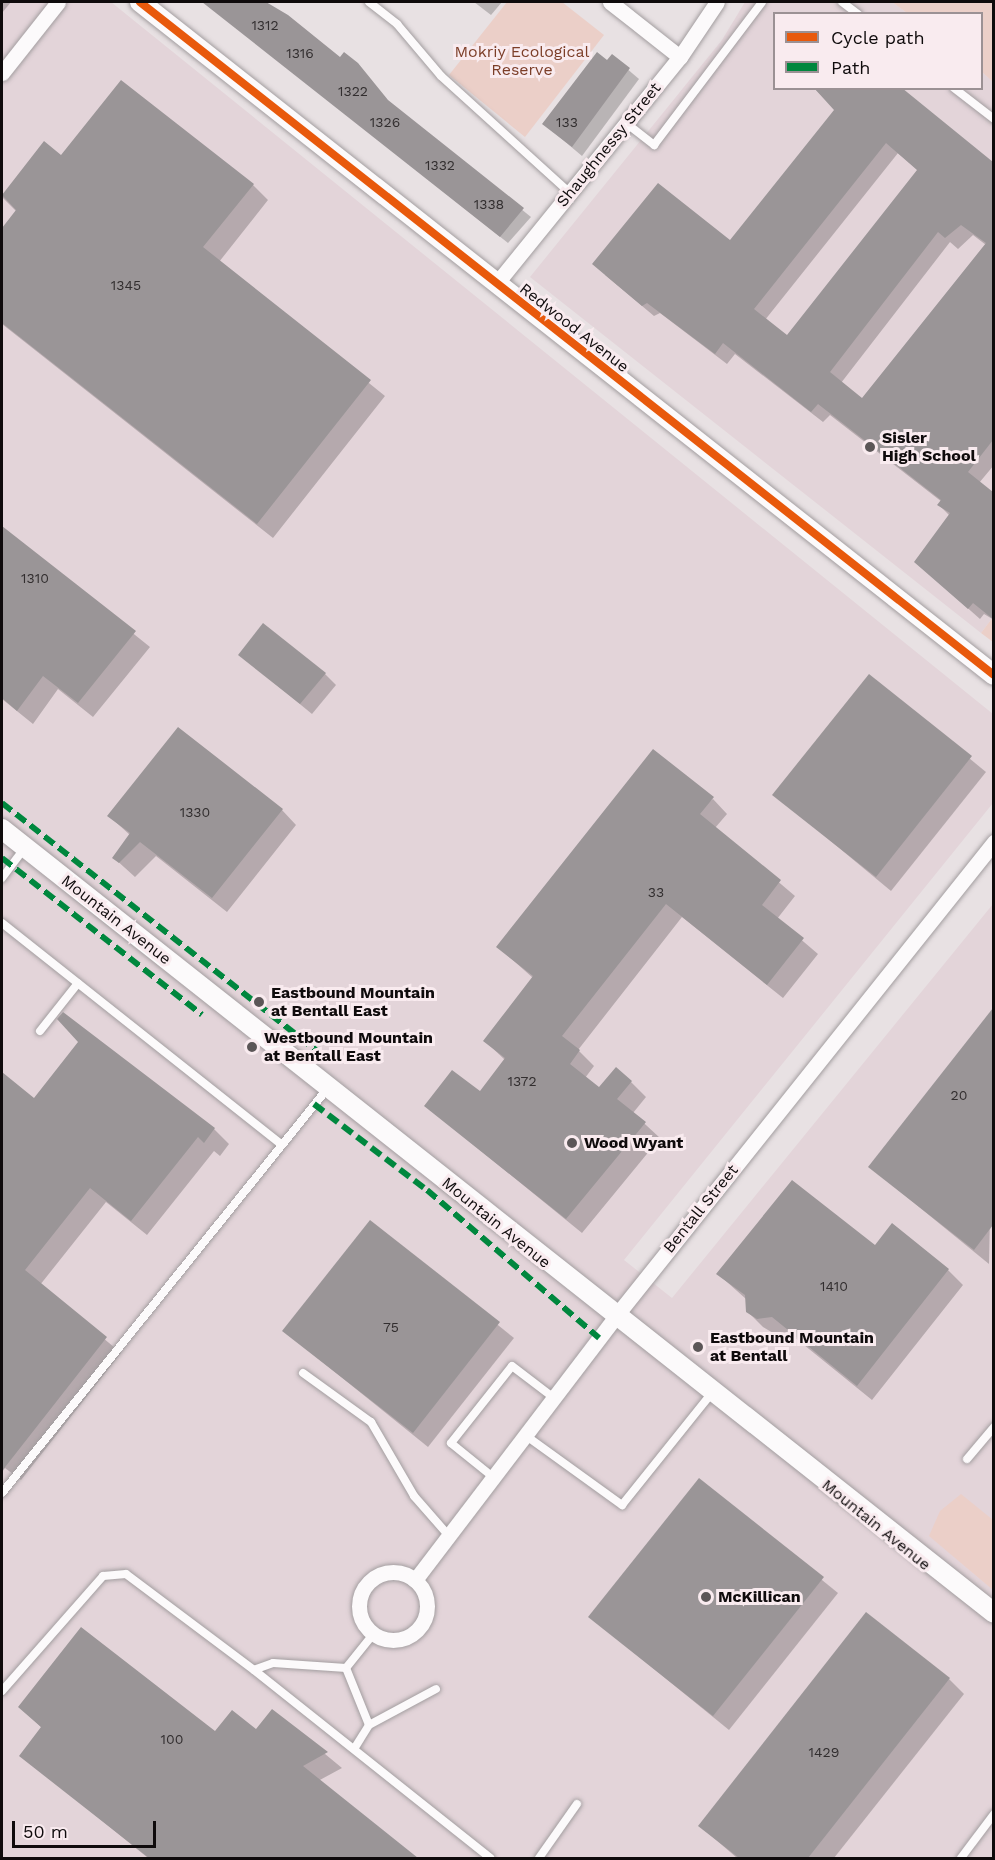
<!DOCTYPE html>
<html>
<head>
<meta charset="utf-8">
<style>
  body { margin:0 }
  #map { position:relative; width:995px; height:1860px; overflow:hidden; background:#e8e1e3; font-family:"Work Sans",sans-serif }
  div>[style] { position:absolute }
  .built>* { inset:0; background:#e3d4d9 }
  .green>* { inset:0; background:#ebcfc8 }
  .shadow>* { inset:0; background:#0003 }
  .building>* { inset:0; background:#9a9597 }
  .roads { filter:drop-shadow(0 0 2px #a39ea0) drop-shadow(0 0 2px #a39ea0) }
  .service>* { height:8px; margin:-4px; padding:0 4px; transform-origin:4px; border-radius:4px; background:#fcfafb }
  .minor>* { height:15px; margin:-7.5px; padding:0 7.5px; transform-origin:7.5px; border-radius:7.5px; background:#fcfafb }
  .minor>.ring { margin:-7.5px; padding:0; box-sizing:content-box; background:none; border:15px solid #fcfafb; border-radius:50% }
  .tertiary>* { height:20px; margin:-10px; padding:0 10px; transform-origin:10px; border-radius:10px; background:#fcfafb }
  .quiet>* { height:6px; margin-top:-3px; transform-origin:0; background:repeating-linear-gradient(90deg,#00873e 0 12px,transparent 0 18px) }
  .cycleway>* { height:8px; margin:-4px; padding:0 4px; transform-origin:4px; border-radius:4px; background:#e8590c }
  .dots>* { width:16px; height:16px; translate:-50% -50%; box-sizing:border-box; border:3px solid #f9ebef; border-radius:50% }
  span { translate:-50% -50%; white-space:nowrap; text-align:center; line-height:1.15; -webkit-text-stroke:6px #f9ebef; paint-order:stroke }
  .number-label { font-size:14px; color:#322e2f }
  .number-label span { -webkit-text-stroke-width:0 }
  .park-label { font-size:16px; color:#7c3e28 }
  .street-label { font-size:16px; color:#0f0b0c }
  .poi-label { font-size:16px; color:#0f0b0c; font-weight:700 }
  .left { translate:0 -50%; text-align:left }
  .frame { position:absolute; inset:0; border:3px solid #0f0b0c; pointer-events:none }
  .legend { position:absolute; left:773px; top:12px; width:210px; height:78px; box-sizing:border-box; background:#f9ebef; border:2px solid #9b9194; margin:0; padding:8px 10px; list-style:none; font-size:18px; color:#0f0b0c }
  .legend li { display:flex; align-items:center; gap:12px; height:30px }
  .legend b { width:30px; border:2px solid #9b9194 }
  .scale { position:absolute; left:12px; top:1821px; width:144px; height:27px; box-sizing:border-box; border:3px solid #0f0b0c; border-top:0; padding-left:8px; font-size:18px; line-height:21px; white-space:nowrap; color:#0f0b0c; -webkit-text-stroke:4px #f9ebef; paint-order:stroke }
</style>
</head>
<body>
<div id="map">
  <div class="built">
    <i style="clip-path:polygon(2px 2px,111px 2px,993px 714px,993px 803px,624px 1260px,672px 1298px,993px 904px,993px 1858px,2px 1858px)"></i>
    <i style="clip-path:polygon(745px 2px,892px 2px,907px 13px,774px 14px,774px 88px,982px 88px,982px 72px,993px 82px,993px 617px,981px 633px,530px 277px,722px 40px)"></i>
  </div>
  <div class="green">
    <i style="clip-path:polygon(507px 2px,562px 2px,604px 35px,525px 137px,449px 75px)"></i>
    <i style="clip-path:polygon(892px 2px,993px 2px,993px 82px,982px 72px,982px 14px,907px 13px)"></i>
    <i style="clip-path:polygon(993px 617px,993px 642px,981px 633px)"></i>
    <i style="clip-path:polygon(961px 1494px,993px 1520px,993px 1590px,929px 1536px,940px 1511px)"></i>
  </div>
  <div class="shadow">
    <i style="clip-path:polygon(2px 2px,11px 2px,2px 13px)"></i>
    <i style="clip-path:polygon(205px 2px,264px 2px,531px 217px,508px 243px)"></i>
    <i style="clip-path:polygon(474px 2px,502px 2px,491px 15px)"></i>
    <i style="clip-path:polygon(612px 56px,639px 79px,582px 156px,544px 124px)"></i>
    <i style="clip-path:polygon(evenodd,814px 88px,900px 88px,994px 164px,994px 465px,979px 483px,994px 494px,994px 620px,984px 614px,980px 619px,928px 573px,950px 516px,939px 505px,942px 502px,830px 415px,823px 422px,735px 354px,727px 364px,660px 313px,654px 316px,605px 275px,730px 242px,836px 110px,814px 88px,898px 153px,919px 171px,787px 337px,765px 320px,898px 153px,814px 88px,973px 235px,986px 245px,862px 400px,841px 383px,950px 242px,958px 249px,973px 235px)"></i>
    <i style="clip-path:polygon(44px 143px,61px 157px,253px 185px,268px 200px,219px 262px,385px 396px,273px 538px,2px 324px,2px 231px,17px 212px,2px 197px)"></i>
    <i style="clip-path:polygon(2px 528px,150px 647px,93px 717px,58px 689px,33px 724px,2px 699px)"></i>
    <i style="clip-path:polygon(240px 655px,325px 674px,336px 685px,312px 714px)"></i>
    <i style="clip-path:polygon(869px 676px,986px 772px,891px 891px,774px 794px)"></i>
    <i style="clip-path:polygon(713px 799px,727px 814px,715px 828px,795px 896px,777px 919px,818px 954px,783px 998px,682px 917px,578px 1050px,594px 1066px,585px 1078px,599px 1089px,631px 1082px,646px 1097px,633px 1113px,660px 1138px,582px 1233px,426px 1106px,481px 1094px,505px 1060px,485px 1041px,533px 978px,498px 947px)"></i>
    <i style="clip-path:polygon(282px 810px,296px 825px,227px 912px,156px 856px,135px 877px,114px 858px,130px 835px,109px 816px)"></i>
    <i style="clip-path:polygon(986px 1020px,994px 1026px,989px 1264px,870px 1167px)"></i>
    <i style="clip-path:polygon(2px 1074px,34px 1100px,214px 1129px,229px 1144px,220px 1156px,214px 1151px,147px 1235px,106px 1202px,40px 1285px,121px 1353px,21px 1480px,5px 1468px,2px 1472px)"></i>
    <i style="clip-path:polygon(370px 1222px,514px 1338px,428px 1447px,284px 1331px)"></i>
    <i style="clip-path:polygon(875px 1248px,948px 1270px,963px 1285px,872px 1400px,788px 1332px,773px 1333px,763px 1327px,747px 1311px,746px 1299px,718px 1274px)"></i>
    <i style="clip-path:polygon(699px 1480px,838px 1593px,729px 1730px,590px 1617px)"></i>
    <i style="clip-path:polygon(949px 1679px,964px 1694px,834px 1858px,737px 1858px,700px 1826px)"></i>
    <i style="clip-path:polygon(20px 1707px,215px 1733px,256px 1731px,273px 1711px,342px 1768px,318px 1781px,416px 1858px,148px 1858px,21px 1755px,42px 1728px)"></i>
  </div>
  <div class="building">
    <i style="clip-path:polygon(202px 2px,266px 2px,288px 15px,340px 57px,344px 52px,358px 63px,388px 100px,524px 208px,500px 237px)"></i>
    <i style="clip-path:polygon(597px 52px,607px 60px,612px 54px,630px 68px,572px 147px,542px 124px)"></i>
    <i style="clip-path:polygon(121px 80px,254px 184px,203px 247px,371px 380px,257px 524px,2px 323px,2px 228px,16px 210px,2px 195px,44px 141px,61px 155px)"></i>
    <i style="clip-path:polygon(evenodd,814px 88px,902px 88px,993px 162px,993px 440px,968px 472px,993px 492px,993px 619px,973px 603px,968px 609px,914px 562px,950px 513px,937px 505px,941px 500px,818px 404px,811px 412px,723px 343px,715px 354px,647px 303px,642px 306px,592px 264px,658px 183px,730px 240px,834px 110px,814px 88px,886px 143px,917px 170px,787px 335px,754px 309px,886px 143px,814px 88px,961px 225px,986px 243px,862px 398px,830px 372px,938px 232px,945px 238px,961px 225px)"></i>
    <i style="clip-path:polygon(2px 526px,136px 631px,78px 703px,43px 676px,17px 711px,2px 698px)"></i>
    <i style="clip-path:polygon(263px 623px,326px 673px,300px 704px,238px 655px)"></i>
    <i style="clip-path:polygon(869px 674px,972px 756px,876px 877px,772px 795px)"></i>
    <i style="clip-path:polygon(178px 727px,283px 809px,212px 898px,140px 842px,119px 863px,112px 858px,130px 833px,107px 816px)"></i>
    <i style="clip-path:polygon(653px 749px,714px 797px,700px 814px,781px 880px,762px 905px,804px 938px,767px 985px,666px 904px,562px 1036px,580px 1050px,570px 1064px,599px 1087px,616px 1067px,632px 1081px,617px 1099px,646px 1122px,566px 1219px,424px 1106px,452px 1070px,480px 1091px,505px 1058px,483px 1041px,533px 976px,496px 947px)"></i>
    <i style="clip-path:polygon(993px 1008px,993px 1225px,974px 1250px,868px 1167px)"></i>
    <i style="clip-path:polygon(63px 1012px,215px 1128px,204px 1143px,198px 1137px,131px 1221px,90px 1188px,25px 1270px,107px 1337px,2px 1471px,2px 1072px,34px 1098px,78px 1042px,57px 1019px)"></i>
    <i style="clip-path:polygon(792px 1180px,875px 1245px,892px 1223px,949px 1269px,857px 1386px,772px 1317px,757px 1319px,746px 1312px,745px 1295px,716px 1274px)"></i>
    <i style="clip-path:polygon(370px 1220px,500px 1322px,413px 1433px,282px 1331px)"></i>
    <i style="clip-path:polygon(699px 1478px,824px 1577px,713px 1716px,588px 1617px)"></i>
    <i style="clip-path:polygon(866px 1612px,950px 1678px,808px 1858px,739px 1858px,698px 1826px)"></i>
    <i style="clip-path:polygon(81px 1627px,215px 1731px,232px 1710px,256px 1729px,272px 1709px,328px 1752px,303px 1766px,418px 1858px,149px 1858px,19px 1756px,41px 1727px,18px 1707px)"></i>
  </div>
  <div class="roads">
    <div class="service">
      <i style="left:369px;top:2px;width:36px;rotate:38deg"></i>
      <i style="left:397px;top:24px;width:68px;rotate:49.8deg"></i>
      <i style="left:441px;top:76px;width:174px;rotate:42.2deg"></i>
      <i style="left:842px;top:2px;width:20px;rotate:37deg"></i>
      <i style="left:954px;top:88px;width:51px;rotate:37.8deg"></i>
      <i style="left:626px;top:123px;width:36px;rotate:38deg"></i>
      <i style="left:654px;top:145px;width:179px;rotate:-52.9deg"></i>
      <i style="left:2px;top:878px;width:38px;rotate:-53deg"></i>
      <i style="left:2px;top:923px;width:357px;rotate:38.4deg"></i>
      <i style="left:40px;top:1031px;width:61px;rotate:-51.6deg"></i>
      <i style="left:303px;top:1373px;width:84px;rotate:35.8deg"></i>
      <i style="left:371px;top:1422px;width:86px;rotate:59.8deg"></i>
      <i style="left:414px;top:1496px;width:53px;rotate:48.8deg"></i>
      <i style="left:525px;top:1435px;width:120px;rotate:35.8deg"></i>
      <i style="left:622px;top:1505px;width:142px;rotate:-51.3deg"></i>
      <i style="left:967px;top:1459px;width:42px;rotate:-49.8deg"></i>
      <i style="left:493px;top:1477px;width:54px;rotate:-141deg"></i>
      <i style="left:451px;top:1443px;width:98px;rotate:-51.6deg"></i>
      <i style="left:512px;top:1366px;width:53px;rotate:37.3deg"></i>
      <i style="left:2px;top:1493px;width:518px;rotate:-51.18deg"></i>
      <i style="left:346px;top:1668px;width:73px;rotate:-176.1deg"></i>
      <i style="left:273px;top:1663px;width:20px;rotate:160deg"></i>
      <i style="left:254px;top:1670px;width:302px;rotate:38.5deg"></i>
      <i style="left:346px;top:1668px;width:61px;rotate:68deg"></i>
      <i style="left:369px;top:1725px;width:26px;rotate:122deg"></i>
      <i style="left:346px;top:1668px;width:45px;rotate:-51.3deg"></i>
      <i style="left:2px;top:1691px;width:153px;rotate:-48.7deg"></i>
      <i style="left:103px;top:1576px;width:23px;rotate:-5deg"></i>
      <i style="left:126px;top:1574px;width:160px;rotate:36.9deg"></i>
      <i style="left:369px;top:1725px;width:76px;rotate:-28.2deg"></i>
      <i style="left:539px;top:1858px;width:66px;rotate:-54.9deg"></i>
      <i style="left:961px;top:1858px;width:55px;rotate:-53.1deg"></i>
    </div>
    <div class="minor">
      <i style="left:610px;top:2px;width:89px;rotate:38.2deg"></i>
      <i style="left:2px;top:73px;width:90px;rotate:-51.7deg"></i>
      <i style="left:496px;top:284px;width:292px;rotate:-51deg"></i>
      <i style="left:680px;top:57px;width:66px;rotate:-56.1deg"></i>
      <i class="ring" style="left:359px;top:1572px;width:53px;height:53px"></i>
      <i style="left:415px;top:1580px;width:330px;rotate:-52.7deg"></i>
      <i style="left:615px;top:1317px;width:608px;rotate:-51.41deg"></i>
    </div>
    <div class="tertiary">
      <i style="left:140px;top:2px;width:1087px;rotate:38.24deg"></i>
      <i style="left:2px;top:829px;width:1264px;rotate:38.32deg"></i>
    </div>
  </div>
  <div class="quiet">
    <i style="left:2px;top:803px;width:414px;rotate:38.2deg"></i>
    <i style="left:2px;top:858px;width:254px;rotate:38.1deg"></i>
    <i style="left:314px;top:1104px;width:142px;rotate:37.3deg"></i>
    <i style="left:427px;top:1190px;width:227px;rotate:40.7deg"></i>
  </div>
  <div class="cycleway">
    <i style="left:140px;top:2px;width:1087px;rotate:38.24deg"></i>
  </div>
  <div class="dots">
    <i style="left:870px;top:447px;background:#5b5657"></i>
    <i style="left:259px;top:1002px;background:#5b5657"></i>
    <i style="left:252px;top:1047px;background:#5b5657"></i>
    <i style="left:572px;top:1143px;background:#5b5657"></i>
    <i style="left:698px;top:1347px;background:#5b5657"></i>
    <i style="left:706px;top:1597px;background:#5b5657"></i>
  </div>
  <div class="number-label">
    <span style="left:265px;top:25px">1312</span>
    <span style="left:300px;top:53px">1316</span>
    <span style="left:353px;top:91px">1322</span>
    <span style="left:385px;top:122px">1326</span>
    <span style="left:567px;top:122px">133</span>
    <span style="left:440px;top:165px">1332</span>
    <span style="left:489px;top:204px">1338</span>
    <span style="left:126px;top:285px">1345</span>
    <span style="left:35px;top:578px">1310</span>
    <span style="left:195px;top:812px">1330</span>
    <span style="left:656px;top:892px">33</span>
    <span style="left:522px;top:1081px">1372</span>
    <span style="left:959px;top:1095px">20</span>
    <span style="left:834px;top:1286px">1410</span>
    <span style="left:391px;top:1327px">75</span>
    <span style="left:172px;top:1739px">100</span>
    <span style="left:824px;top:1752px">1429</span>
  </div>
  <div class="park-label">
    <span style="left:522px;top:61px">Mokriy Ecological<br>Reserve</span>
  </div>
  <div class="street-label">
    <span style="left:609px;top:145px;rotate:-51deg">Shaughnessy Street</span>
    <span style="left:574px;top:328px;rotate:38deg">Redwood Avenue</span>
    <span style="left:116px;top:920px;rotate:38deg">Mountain Avenue</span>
    <span style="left:701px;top:1209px;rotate:-51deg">Bentall Street</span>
    <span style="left:496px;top:1223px;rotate:39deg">Mountain Avenue</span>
    <span style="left:876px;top:1525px;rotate:39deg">Mountain Avenue</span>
  </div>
  <div class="poi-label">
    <span class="left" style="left:882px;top:447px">Sisler<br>High School</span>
    <span class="left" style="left:271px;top:1002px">Eastbound Mountain<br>at Bentall East</span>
    <span class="left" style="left:264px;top:1047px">Westbound Mountain<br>at Bentall East</span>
    <span class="left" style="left:584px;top:1143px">Wood Wyant</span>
    <span class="left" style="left:710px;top:1347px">Eastbound Mountain<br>at Bentall</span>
    <span class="left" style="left:718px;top:1597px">McKillican</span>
  </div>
  <div class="frame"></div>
  <ul class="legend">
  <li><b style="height:8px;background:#e8590c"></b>Cycle path</li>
  <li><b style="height:8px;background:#00873e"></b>Path</li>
  </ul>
  <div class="scale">50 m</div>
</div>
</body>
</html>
